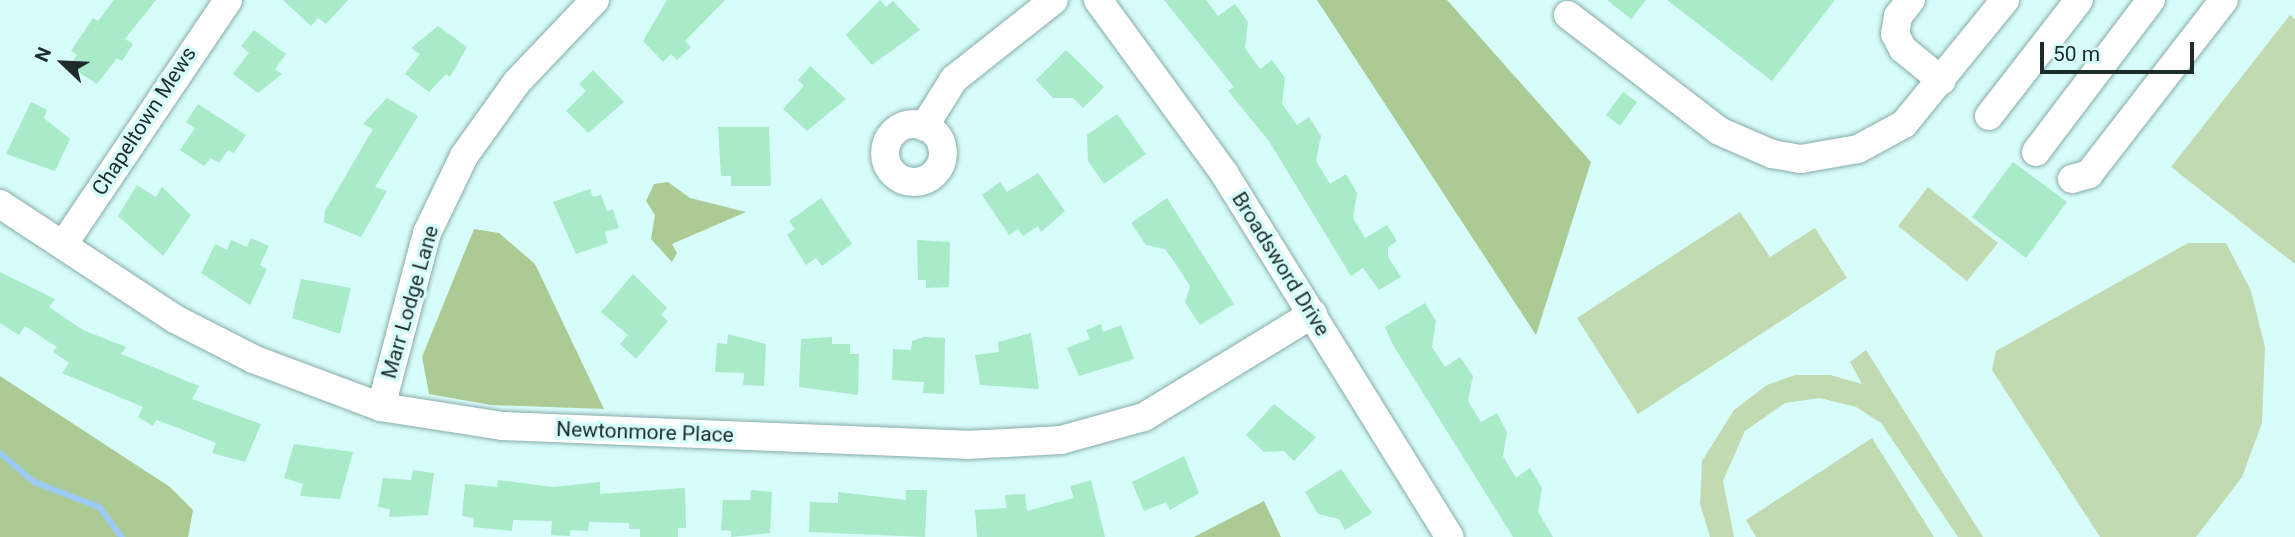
<!DOCTYPE html>
<html>
<head>
<meta charset="utf-8">
<style>
  body { margin:0 }
  #map { position:relative; width:2295px; height:537px; overflow:hidden; background:#d7fdfa; font-family:Roboto,sans-serif }
  div>[style] { position:absolute }
  .green>* { inset:0; background:#c2dab1 }
  .forest>* { inset:0; background:#abca94 }
  .stream>* { height:6px; margin:-3px; padding:0 3px; transform-origin:3px; border-radius:3px; background:#9ccaf7 }
  .building>* { inset:0; background:#a9eac8 }
  .roads { filter:drop-shadow(0 0 2px #88aba9) drop-shadow(0 0 2px #88aba9) }
  .minor>* { height:28px; margin:-14px; padding:0 14px; transform-origin:14px; border-radius:14px; background:#fff }
  .minor>.ring { margin:-14px; padding:0; box-sizing:content-box; background:none; border:28px solid #fff; border-radius:50% }
  span { translate:-50% -50%; white-space:nowrap; text-align:center; line-height:1.15; -webkit-text-stroke:7px #d7fdfa; paint-order:stroke }
  .street-label { font-size:21px; color:#1d2b2a }
  .north { position:absolute; left:28px; top:28px; width:70px; height:70px; -webkit-text-stroke:5px #d7fdfa; paint-order:stroke; rotate:293deg; font-size:19px; font-weight:700; line-height:28px; text-align:center; color:#1d2b2a }
  .north::after { content:''; display:block; margin:auto; width:24px; height:32px; background:#1d2b2a; clip-path:polygon(50% 0,100% 100%,50% 72%,0 100%) }
  .scale { position:absolute; left:2040px; top:42px; width:154px; height:32px; box-sizing:border-box; border:4px solid #1d2b2a; border-top:0; padding-left:9px; font-size:21px; line-height:24px; white-space:nowrap; color:#1d2b2a; -webkit-text-stroke:5px #d7fdfa; paint-order:stroke }
</style>
</head>
<body>
<div id="map">
  <div class="green">
    <i style="clip-path:polygon(2290px 15px,2295px 19px,2295px 264px,2171px 167px)"></i>
    <i style="clip-path:polygon(1928px 187px,1998px 243px,1967px 281px,1898px 226px)"></i>
    <i style="clip-path:polygon(1740px 212px,1770px 257px,1815px 228px,1847px 278px,1638px 414px,1577px 318px)"></i>
    <i style="clip-path:polygon(2188px 243px,2226px 243px,2251px 291px,2265px 347px,2262px 423px,2242px 477px,2196px 537px,2100px 537px,1992px 370px,1996px 351px)"></i>
    <i style="clip-path:polygon(1866px 350px,1983px 537px,1958px 537px,1881px 423px,1856px 407px,1820px 398px,1785px 403px,1745px 431px,1723px 481px,1734px 537px,1710px 537px,1700px 504px,1702px 461px,1734px 410px,1767px 385px,1795px 375px,1830px 375px,1862px 384px,1850px 362px)"></i>
    <i style="clip-path:polygon(1872px 438px,1934px 537px,1756px 537px,1746px 520px)"></i>
  </div>
  <div class="forest">
    <i style="clip-path:polygon(1317px 0,1447px 0,1591px 162px,1536px 335px)"></i>
    <i style="clip-path:polygon(668px 182px,690px 198px,746px 212px,672px 244px,677px 253px,672px 262px,651px 239px,655px 215px,646px 201px,654px 184px)"></i>
    <i style="clip-path:polygon(474px 229px,499px 233px,535px 264px,604px 409px,491px 405px,429px 394px,422px 357px)"></i>
    <i style="clip-path:polygon(0 376px,170px 487px,193px 510px,188px 537px,0 537px)"></i>
    <i style="clip-path:polygon(1264px 501px,1281px 537px,1194px 537px)"></i>
  </div>
  <div class="stream">
    <i style="left:0;top:453px;width:45px;rotate:40.5deg"></i>
    <i style="left:34px;top:482px;width:70px;rotate:21deg"></i>
    <i style="left:99px;top:507px;width:38px;rotate:53deg"></i>
  </div>
  <div class="building">
    <i style="clip-path:polygon(114px 0,156px 0,125px 39px,133px 44px,122px 61px,117px 58px,97px 84px,69px 66px,77px 55px,71px 51px,93px 18px,98px 21px)"></i>
    <i style="clip-path:polygon(283px 0,348px 0,326px 24px,318px 18px,311px 26px)"></i>
    <i style="clip-path:polygon(667px 0,725px 0,685px 41px,691px 47px,677px 60px,671px 54px,663px 62px,643px 41px)"></i>
    <i style="clip-path:polygon(880px 0,886px 7px,893px 1px,920px 30px,872px 65px,846px 35px)"></i>
    <i style="clip-path:polygon(1164px 0,1206px 0,1218px 16px,1235px 4px,1248px 22px,1245px 48px,1260px 69px,1272px 60px,1285px 78px,1282px 104px,1297px 125px,1309px 117px,1321px 136px,1316px 161px,1330px 184px,1346px 174px,1357px 193px,1353px 218px,1365px 238px,1387px 225px,1397px 241px,1388px 247px,1388px 257px,1401px 277px,1379px 290px,1363px 268px,1351px 276px,1269px 141px,1228px 91px,1234px 87px)"></i>
    <i style="clip-path:polygon(1607px 0,1646px 0,1631px 19px)"></i>
    <i style="clip-path:polygon(1667px 0,1835px 0,1772px 81px)"></i>
    <i style="clip-path:polygon(438px 26px,467px 47px,450px 77px,446px 74px,429px 92px,405px 74px,420px 54px,411px 48px)"></i>
    <i style="clip-path:polygon(254px 30px,286px 54px,275px 69px,282px 74px,258px 93px,233px 74px,249px 53px,241px 46px)"></i>
    <i style="clip-path:polygon(1066px 50px,1104px 87px,1083px 108px,1073px 98px,1053px 98px,1036px 80px)"></i>
    <i style="clip-path:polygon(810px 66px,846px 99px,807px 131px,783px 109px,804px 86px,798px 80px)"></i>
    <i style="clip-path:polygon(593px 70px,624px 102px,588px 133px,566px 111px,586px 91px,579px 84px)"></i>
    <i style="clip-path:polygon(1623px 92px,1637px 102px,1620px 126px,1606px 115px)"></i>
    <i style="clip-path:polygon(387px 98px,418px 116px,375px 187px,387px 191px,361px 237px,324px 222px,325px 211px,373px 129px,363px 124px)"></i>
    <i style="clip-path:polygon(31px 102px,47px 110px,44px 118px,70px 139px,55px 171px,6px 154px)"></i>
    <i style="clip-path:polygon(198px 104px,246px 135px,234px 153px,228px 150px,219px 163px,211px 158px,204px 166px,180px 150px,195px 128px,186px 122px)"></i>
    <i style="clip-path:polygon(1117px 114px,1146px 154px,1104px 184px,1088px 161px,1087px 135px)"></i>
    <i style="clip-path:polygon(718px 127px,769px 127px,771px 186px,731px 186px,731px 176px,721px 176px)"></i>
    <i style="clip-path:polygon(2013px 162px,2067px 202px,2026px 258px,1972px 217px)"></i>
    <i style="clip-path:polygon(1038px 173px,1065px 211px,1041px 232px,1038px 226px,1023px 236px,1018px 229px,1009px 235px,982px 195px,1000px 182px,1007px 192px)"></i>
    <i style="clip-path:polygon(137px 185px,156px 197px,162px 187px,191px 215px,163px 256px,118px 216px)"></i>
    <i style="clip-path:polygon(590px 189px,593px 197px,601px 195px,607px 211px,613px 209px,619px 228px,605px 232px,608px 243px,576px 254px,553px 202px)"></i>
    <i style="clip-path:polygon(821px 198px,852px 244px,822px 266px,816px 258px,806px 265px,787px 235px,795px 229px,789px 221px)"></i>
    <i style="clip-path:polygon(1167px 198px,1234px 304px,1200px 325px,1185px 302px,1190px 286px,1173px 260px,1165px 249px,1146px 245px,1131px 223px)"></i>
    <i style="clip-path:polygon(251px 238px,269px 246px,260px 265px,267px 269px,250px 305px,201px 273px,215px 244px,227px 250px,231px 240px,247px 247px)"></i>
    <i style="clip-path:polygon(917px 240px,950px 242px,949px 287px,926px 288px,926px 280px,918px 280px)"></i>
    <i style="clip-path:polygon(0 272px,55px 299px,49px 307px,83px 330px,126px 347px,121px 354px,199px 386px,192px 399px,261px 424px,245px 462px,212px 453px,216px 443px,176px 427px,156px 420px,153px 426px,138px 417px,143px 407px,62px 373px,69px 363px,53px 352px,57px 347px,25px 326px,19px 335px,0 323px)"></i>
    <i style="clip-path:polygon(633px 274px,667px 308px,661px 315px,668px 321px,636px 359px,620px 344px,628px 335px,601px 312px)"></i>
    <i style="clip-path:polygon(301px 279px,351px 288px,340px 334px,292px 318px)"></i>
    <i style="clip-path:polygon(1425px 303px,1436px 321px,1432px 347px,1445px 367px,1460px 357px,1473px 376px,1468px 401px,1481px 422px,1497px 413px,1507px 432px,1503px 456px,1516px 478px,1530px 468px,1542px 488px,1538px 512px,1553px 537px,1513px 537px,1393px 345px,1385px 327px)"></i>
    <i style="clip-path:polygon(1101px 324px,1103px 332px,1121px 325px,1134px 359px,1079px 376px,1067px 348px,1090px 339px,1086px 330px)"></i>
    <i style="clip-path:polygon(1031px 333px,1039px 389px,980px 385px,975px 355px,999px 352px,998px 342px)"></i>
    <i style="clip-path:polygon(728px 334px,766px 344px,764px 386px,743px 385px,744px 373px,715px 372px,717px 343px,727px 344px)"></i>
    <i style="clip-path:polygon(832px 337px,832px 344px,850px 344px,850px 354px,859px 354px,858px 395px,799px 387px,801px 339px)"></i>
    <i style="clip-path:polygon(924px 337px,945px 338px,944px 394px,923px 393px,924px 382px,892px 380px,893px 349px,911px 350px,912px 341px)"></i>
    <i style="clip-path:polygon(1274px 404px,1316px 437px,1294px 461px,1284px 451px,1264px 452px,1246px 435px)"></i>
    <i style="clip-path:polygon(294px 444px,353px 452px,340px 499px,300px 496px,303px 484px,284px 478px)"></i>
    <i style="clip-path:polygon(1184px 456px,1199px 493px,1170px 510px,1166px 502px,1144px 511px,1132px 482px)"></i>
    <i style="clip-path:polygon(1341px 469px,1372px 513px,1345px 530px,1339px 519px,1318px 514px,1305px 492px)"></i>
    <i style="clip-path:polygon(413px 470px,434px 473px,428px 515px,389px 517px,390px 509px,378px 507px,383px 478px,411px 480px)"></i>
    <i style="clip-path:polygon(498px 480px,553px 487px,600px 482px,600px 494px,685px 488px,686px 528px,678px 528px,678px 537px,640px 537px,640px 529px,629px 529px,629px 523px,589px 522px,588px 531px,570px 530px,570px 536px,551px 535px,552px 521px,513px 520px,512px 531px,473px 527px,474px 518px,462px 516px,465px 484px,497px 487px)"></i>
    <i style="clip-path:polygon(1091px 480px,1105px 537px,977px 537px,975px 510px,1006px 508px,1005px 495px,1025px 494px,1027px 511px,1074px 498px,1070px 486px)"></i>
    <i style="clip-path:polygon(751px 490px,772px 492px,770px 533px,731px 537px,731px 531px,721px 530px,723px 500px,750px 500px)"></i>
    <i style="clip-path:polygon(906px 490px,927px 490px,925px 537px,809px 532px,810px 502px,838px 503px,838px 492px,906px 500px)"></i>
  </div>
  <div class="roads">
    <div class="minor">
      <i style="left:1098px;top:0;width:214px;rotate:53.9deg"></i>
      <i style="left:1224px;top:173px;width:428px;rotate:58.2deg"></i>
      <i style="left:1911px;top:0;width:21px;rotate:129deg"></i>
      <i style="left:1898px;top:16px;width:18px;rotate:99deg"></i>
      <i style="left:1895px;top:34px;width:17px;rotate:62deg"></i>
      <i style="left:1903px;top:49px;width:50px;rotate:39.4deg"></i>
      <i style="left:1568px;top:15px;width:190px;rotate:37.5deg"></i>
      <i style="left:1719px;top:131px;width:58px;rotate:23.5deg"></i>
      <i style="left:1772px;top:154px;width:29px;rotate:10deg"></i>
      <i style="left:1801px;top:159px;width:58px;rotate:-10deg"></i>
      <i style="left:1858px;top:149px;width:52px;rotate:-28.5deg"></i>
      <i style="left:1904px;top:124px;width:160px;rotate:-50.8deg"></i>
      <i style="left:1989px;top:116px;width:147px;rotate:-52.2deg"></i>
      <i class="ring" style="left:885px;top:124px;width:30px;height:30px"></i>
      <i style="left:924px;top:127px;width:57px;rotate:-58deg"></i>
      <i style="left:954px;top:79px;width:127px;rotate:-38.3deg"></i>
      <i style="left:2036px;top:152px;width:191px;rotate:-52.9deg"></i>
      <i style="left:2072px;top:179px;width:18px;rotate:-16deg"></i>
      <i style="left:2089px;top:174px;width:220px;rotate:-52.2deg"></i>
      <i style="left:0;top:204px;width:209px;rotate:33.3deg"></i>
      <i style="left:175px;top:319px;width:88px;rotate:27.1deg"></i>
      <i style="left:253px;top:359px;width:137px;rotate:20.6deg"></i>
      <i style="left:381px;top:407px;width:122px;rotate:8.9deg"></i>
      <i style="left:502px;top:426px;width:465px;rotate:2.3deg"></i>
      <i style="left:967px;top:445px;width:94px;rotate:-3deg"></i>
      <i style="left:1061px;top:440px;width:86px;rotate:-15.5deg"></i>
      <i style="left:1144px;top:417px;width:198px;rotate:-31.4deg"></i>
      <i style="left:63px;top:245px;width:295px;rotate:-56deg"></i>
      <i style="left:381px;top:407px;width:180px;rotate:-75.2deg"></i>
      <i style="left:427px;top:233px;width:85px;rotate:-64.3deg"></i>
      <i style="left:464px;top:156px;width:91px;rotate:-54.4deg"></i>
      <i style="left:517px;top:82px;width:113px;rotate:-46.4deg"></i>
    </div>
  </div>
  <div class="street-label">
    <span style="left:144px;top:121px;rotate:-57deg">Chapeltown Mews</span>
    <span style="left:1281px;top:264px;rotate:58deg">Broadsword Drive</span>
    <span style="left:410px;top:302px;rotate:-74deg">Marr Lodge Lane</span>
    <span style="left:645px;top:432px;rotate:2deg">Newtonmore Place</span>
  </div>
  <div class="north">N</div>
  <div class="scale">50 m</div>
</div>
</body>
</html>
